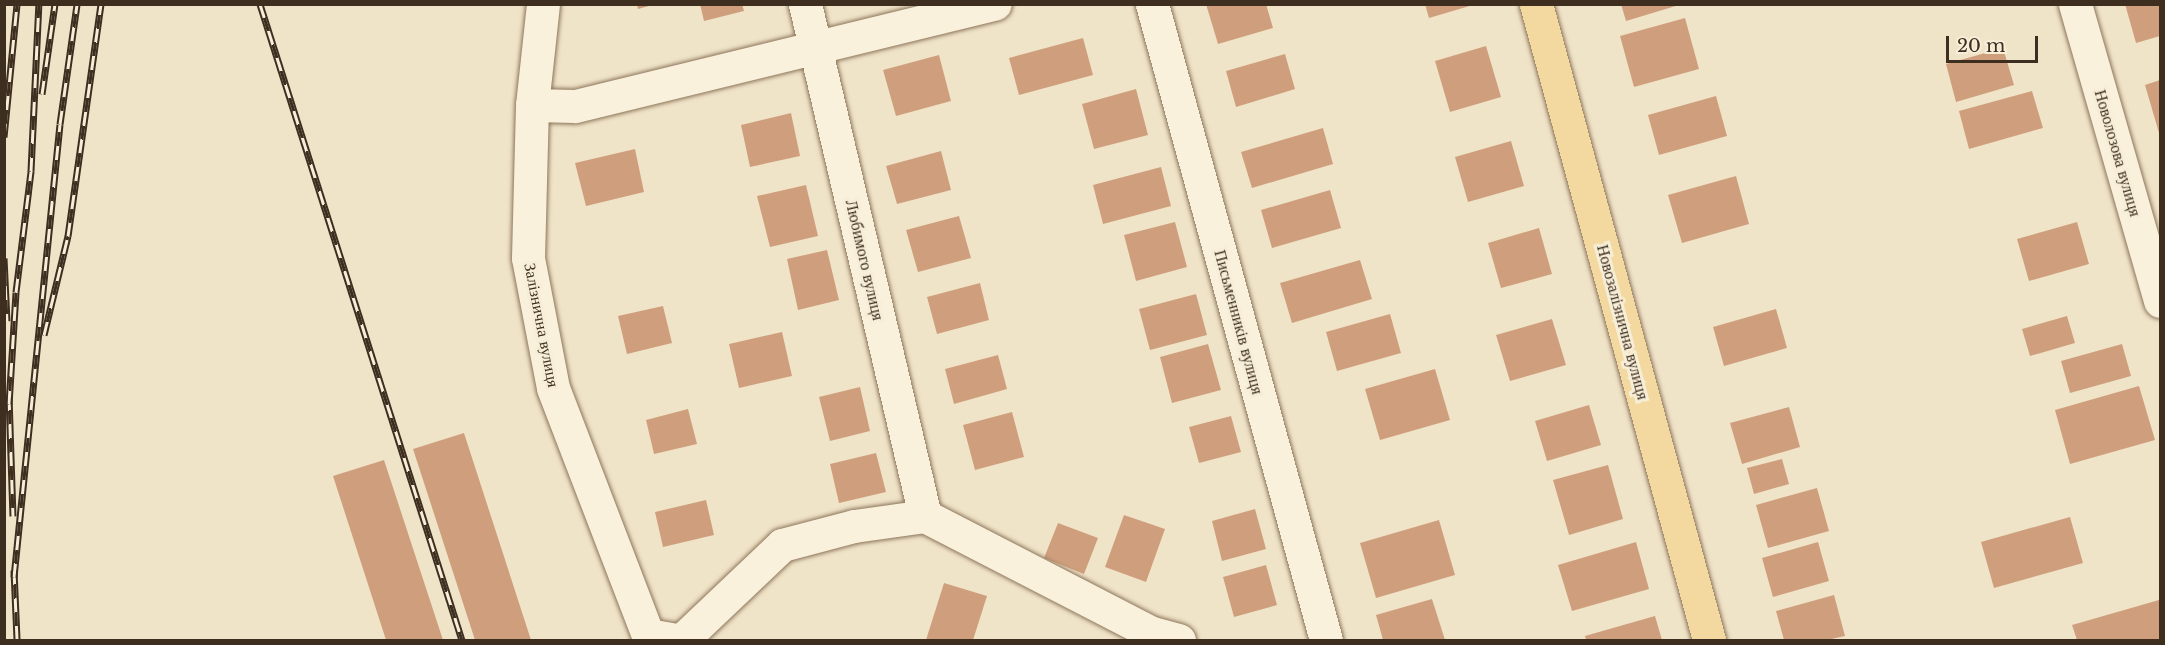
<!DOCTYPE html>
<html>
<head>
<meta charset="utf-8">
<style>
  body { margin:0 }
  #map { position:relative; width:2165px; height:645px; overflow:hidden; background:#f0e4c8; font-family:"Libre Baskerville",serif }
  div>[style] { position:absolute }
  .building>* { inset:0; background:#cf9f7d }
  .roads { filter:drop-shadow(0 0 2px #8d765c) drop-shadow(0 0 2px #8d765c) }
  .minor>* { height:33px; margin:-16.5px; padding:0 16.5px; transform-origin:16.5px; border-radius:16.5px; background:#faf1dc }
  .major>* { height:33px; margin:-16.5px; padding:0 16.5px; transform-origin:16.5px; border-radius:16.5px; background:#f3d9a0 }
  .rail>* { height:7px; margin-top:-3.5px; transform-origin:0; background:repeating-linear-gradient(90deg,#f7eed8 0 14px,#3d2e20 0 28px); box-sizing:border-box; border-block:2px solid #3d2e20 }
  span { translate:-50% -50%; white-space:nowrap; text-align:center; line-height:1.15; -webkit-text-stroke:6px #f7eed8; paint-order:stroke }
  .street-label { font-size:16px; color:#3d2e20 }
  .frame { position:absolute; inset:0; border:6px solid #3d2e20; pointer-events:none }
  .scale { position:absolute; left:1946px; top:36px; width:92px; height:27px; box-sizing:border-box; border:3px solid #3d2e20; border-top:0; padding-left:8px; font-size:18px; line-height:21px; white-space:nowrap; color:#3d2e20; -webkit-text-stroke:4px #f7eed8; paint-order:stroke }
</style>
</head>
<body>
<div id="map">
  <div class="building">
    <i style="clip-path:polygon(637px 4px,653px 4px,653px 5px,638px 9px)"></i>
    <i style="clip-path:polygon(700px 4px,742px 4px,744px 11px,704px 21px)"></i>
    <i style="clip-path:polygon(1206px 4px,1266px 4px,1273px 28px,1218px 44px)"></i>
    <i style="clip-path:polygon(1425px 4px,1473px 4px,1473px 5px,1429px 18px)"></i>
    <i style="clip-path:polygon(1621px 4px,1679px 4px,1679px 5px,1626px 21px)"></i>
    <i style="clip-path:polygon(2125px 4px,2160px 4px,2160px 36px,2136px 43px)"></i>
    <i style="clip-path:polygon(1685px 18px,1699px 69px,1634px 87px,1620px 36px)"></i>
    <i style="clip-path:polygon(1083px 38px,1093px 75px,1019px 95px,1009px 58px)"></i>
    <i style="clip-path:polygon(1486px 46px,1501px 97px,1450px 112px,1435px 61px)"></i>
    <i style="clip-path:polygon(2003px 48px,2014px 85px,1956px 102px,1946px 64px)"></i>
    <i style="clip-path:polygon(1285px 54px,1295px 89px,1236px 107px,1226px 71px)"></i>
    <i style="clip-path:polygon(939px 55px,951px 101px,896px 116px,883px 70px)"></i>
    <i style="clip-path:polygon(2160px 80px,2160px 132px,2159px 133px,2145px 85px)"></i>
    <i style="clip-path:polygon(1136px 89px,1148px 135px,1094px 149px,1082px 104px)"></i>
    <i style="clip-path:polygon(2032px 91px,2043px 128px,1969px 149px,1959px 111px)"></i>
    <i style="clip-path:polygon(1716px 96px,1727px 136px,1659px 155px,1648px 115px)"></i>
    <i style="clip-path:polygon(791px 113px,800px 156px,750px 167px,741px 125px)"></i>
    <i style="clip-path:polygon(1323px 128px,1333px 164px,1252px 188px,1241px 152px)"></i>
    <i style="clip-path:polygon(1511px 141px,1524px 186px,1468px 202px,1455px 157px)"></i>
    <i style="clip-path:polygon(635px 149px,644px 192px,586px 206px,575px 163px)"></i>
    <i style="clip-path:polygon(941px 151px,951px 190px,897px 204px,886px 166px)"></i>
    <i style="clip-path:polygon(1161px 167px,1171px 206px,1103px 224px,1093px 185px)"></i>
    <i style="clip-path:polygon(1736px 176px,1749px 224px,1682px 243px,1668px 195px)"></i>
    <i style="clip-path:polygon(806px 185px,818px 236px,770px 247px,757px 196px)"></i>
    <i style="clip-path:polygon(1330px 190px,1341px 228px,1272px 248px,1261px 210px)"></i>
    <i style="clip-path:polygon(959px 216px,971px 258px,918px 272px,906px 230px)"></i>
    <i style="clip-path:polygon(1175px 222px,1187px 267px,1136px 281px,1124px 235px)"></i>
    <i style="clip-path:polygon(2077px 222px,2089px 264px,2029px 281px,2017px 239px)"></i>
    <i style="clip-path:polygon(1539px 228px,1552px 274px,1501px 288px,1488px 243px)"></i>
    <i style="clip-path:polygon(827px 250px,839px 300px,798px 310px,787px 259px)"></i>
    <i style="clip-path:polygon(1360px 260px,1372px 299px,1292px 323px,1280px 283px)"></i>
    <i style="clip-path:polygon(980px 283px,989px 320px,937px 334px,927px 297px)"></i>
    <i style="clip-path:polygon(1196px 294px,1207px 335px,1150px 350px,1139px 309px)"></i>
    <i style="clip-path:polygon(663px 306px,672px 343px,627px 354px,618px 316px)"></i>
    <i style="clip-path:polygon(1776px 309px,1787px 348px,1724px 366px,1713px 327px)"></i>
    <i style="clip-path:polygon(1390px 314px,1401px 353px,1337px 371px,1326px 332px)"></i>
    <i style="clip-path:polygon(2067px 316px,2075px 343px,2030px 356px,2022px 329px)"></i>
    <i style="clip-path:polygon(1552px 319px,1566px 365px,1510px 381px,1496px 335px)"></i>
    <i style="clip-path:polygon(782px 332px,792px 376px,739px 388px,729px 344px)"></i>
    <i style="clip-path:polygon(1208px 344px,1221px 390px,1172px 403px,1160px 357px)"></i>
    <i style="clip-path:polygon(2122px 344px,2131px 376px,2070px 393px,2061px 361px)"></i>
    <i style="clip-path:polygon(998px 355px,1007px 389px,954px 404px,945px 369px)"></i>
    <i style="clip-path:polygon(1435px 369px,1450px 420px,1380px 440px,1365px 389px)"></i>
    <i style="clip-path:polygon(2139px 386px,2155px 440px,2070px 464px,2055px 410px)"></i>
    <i style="clip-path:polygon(860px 387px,870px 431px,830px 441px,819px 397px)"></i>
    <i style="clip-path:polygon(1589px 405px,1601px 445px,1547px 461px,1535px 421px)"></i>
    <i style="clip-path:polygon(1789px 407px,1800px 447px,1742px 464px,1730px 423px)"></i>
    <i style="clip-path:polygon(688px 409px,697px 444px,654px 454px,646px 420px)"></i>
    <i style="clip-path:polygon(1012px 412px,1024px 457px,975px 470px,963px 425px)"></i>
    <i style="clip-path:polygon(1231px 416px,1241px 452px,1199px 463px,1189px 427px)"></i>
    <i style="clip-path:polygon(464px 433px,531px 640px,475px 640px,413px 449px)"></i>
    <i style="clip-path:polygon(876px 453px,886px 492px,839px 503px,830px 464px)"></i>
    <i style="clip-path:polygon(1782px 459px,1789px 484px,1754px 494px,1747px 468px)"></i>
    <i style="clip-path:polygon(384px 460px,443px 640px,386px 640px,333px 476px)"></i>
    <i style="clip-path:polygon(1608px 465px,1623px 519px,1569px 535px,1553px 480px)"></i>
    <i style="clip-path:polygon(1817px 488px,1829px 531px,1768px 548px,1756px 505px)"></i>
    <i style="clip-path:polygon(706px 500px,714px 535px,663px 547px,655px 512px)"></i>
    <i style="clip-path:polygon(1255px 509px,1266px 549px,1222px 561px,1212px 521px)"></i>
    <i style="clip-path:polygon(1124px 515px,1165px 529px,1146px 582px,1105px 567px)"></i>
    <i style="clip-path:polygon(2070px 517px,2083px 563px,1994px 588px,1981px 542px)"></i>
    <i style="clip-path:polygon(1439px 520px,1455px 575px,1376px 598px,1360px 543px)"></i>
    <i style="clip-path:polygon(1058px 523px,1098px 538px,1084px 574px,1044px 558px)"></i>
    <i style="clip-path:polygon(1636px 542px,1649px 589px,1572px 611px,1558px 565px)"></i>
    <i style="clip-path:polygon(1818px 542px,1829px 581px,1773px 597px,1762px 558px)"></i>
    <i style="clip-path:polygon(1266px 565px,1277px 605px,1234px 617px,1223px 577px)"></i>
    <i style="clip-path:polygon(944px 583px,987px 596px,973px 640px,926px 640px)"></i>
    <i style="clip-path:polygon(1834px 595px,1845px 636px,1827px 640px,1784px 640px,1776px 611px)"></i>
    <i style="clip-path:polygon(1432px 599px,1445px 640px,1383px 640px,1376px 615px)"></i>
    <i style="clip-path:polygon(2159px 600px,2160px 640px,2077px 640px,2072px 625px)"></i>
    <i style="clip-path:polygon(1655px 616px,1662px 640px,1586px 640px,1585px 636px)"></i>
  </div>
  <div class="roads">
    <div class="minor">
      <i style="left:543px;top:4px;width:102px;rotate:96.2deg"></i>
      <i style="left:532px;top:105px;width:153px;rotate:91.5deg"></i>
      <i style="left:528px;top:258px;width:132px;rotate:79.1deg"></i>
      <i style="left:553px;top:388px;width:265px;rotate:69deg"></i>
      <i style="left:648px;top:635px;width:29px;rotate:10deg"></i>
      <i style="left:805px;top:4px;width:526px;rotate:76.81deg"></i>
      <i style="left:1152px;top:4px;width:659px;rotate:74.7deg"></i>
      <i style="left:2075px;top:4px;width:309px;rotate:74deg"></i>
      <i style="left:532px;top:105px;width:43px;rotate:1.3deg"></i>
      <i style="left:575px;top:106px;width:432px;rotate:-13.7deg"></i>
      <i style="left:682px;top:640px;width:138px;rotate:-43.5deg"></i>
      <i style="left:782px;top:545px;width:74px;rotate:-14.8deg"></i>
      <i style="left:854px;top:526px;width:72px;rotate:-8deg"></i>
      <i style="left:925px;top:516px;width:255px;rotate:27.3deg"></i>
      <i style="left:1152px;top:633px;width:28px;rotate:15deg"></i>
    </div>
    <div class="major">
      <i style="left:1536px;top:4px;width:659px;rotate:74.78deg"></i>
    </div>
  </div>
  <div class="rail">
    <i style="left:260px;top:4px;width:667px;rotate:72.38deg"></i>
    <i style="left:42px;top:94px;width:91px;rotate:-81.8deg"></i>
    <i style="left:4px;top:137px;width:134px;rotate:-84.4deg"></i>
    <i style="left:4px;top:258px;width:63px;rotate:87.3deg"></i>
    <i style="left:44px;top:335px;width:102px;rotate:-76.4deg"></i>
    <i style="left:68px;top:236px;width:234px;rotate:-81.9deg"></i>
    <i style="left:9px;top:396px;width:120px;rotate:88.1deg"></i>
    <i style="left:9px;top:404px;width:112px;rotate:-86.4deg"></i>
    <i style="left:16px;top:292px;width:122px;rotate:-82.9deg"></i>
    <i style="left:31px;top:171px;width:167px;rotate:-87.3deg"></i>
    <i style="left:14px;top:570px;width:70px;rotate:87.5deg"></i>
    <i style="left:14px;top:577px;width:455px;rotate:-84.2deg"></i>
    <i style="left:60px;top:124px;width:121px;rotate:-81.9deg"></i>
  </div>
  <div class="street-label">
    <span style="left:2118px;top:153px;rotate:74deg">Новолозова вулиця</span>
    <span style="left:865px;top:260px;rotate:77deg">Любимого вулиця</span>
    <span style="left:1239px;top:322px;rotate:75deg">Письменників вулиця</span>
    <span style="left:1623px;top:322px;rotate:75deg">Новозалізнична вулиця</span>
    <span style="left:542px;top:325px;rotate:79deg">Залізнична вулиця</span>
  </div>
  <div class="frame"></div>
  <div class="scale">20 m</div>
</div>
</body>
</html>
